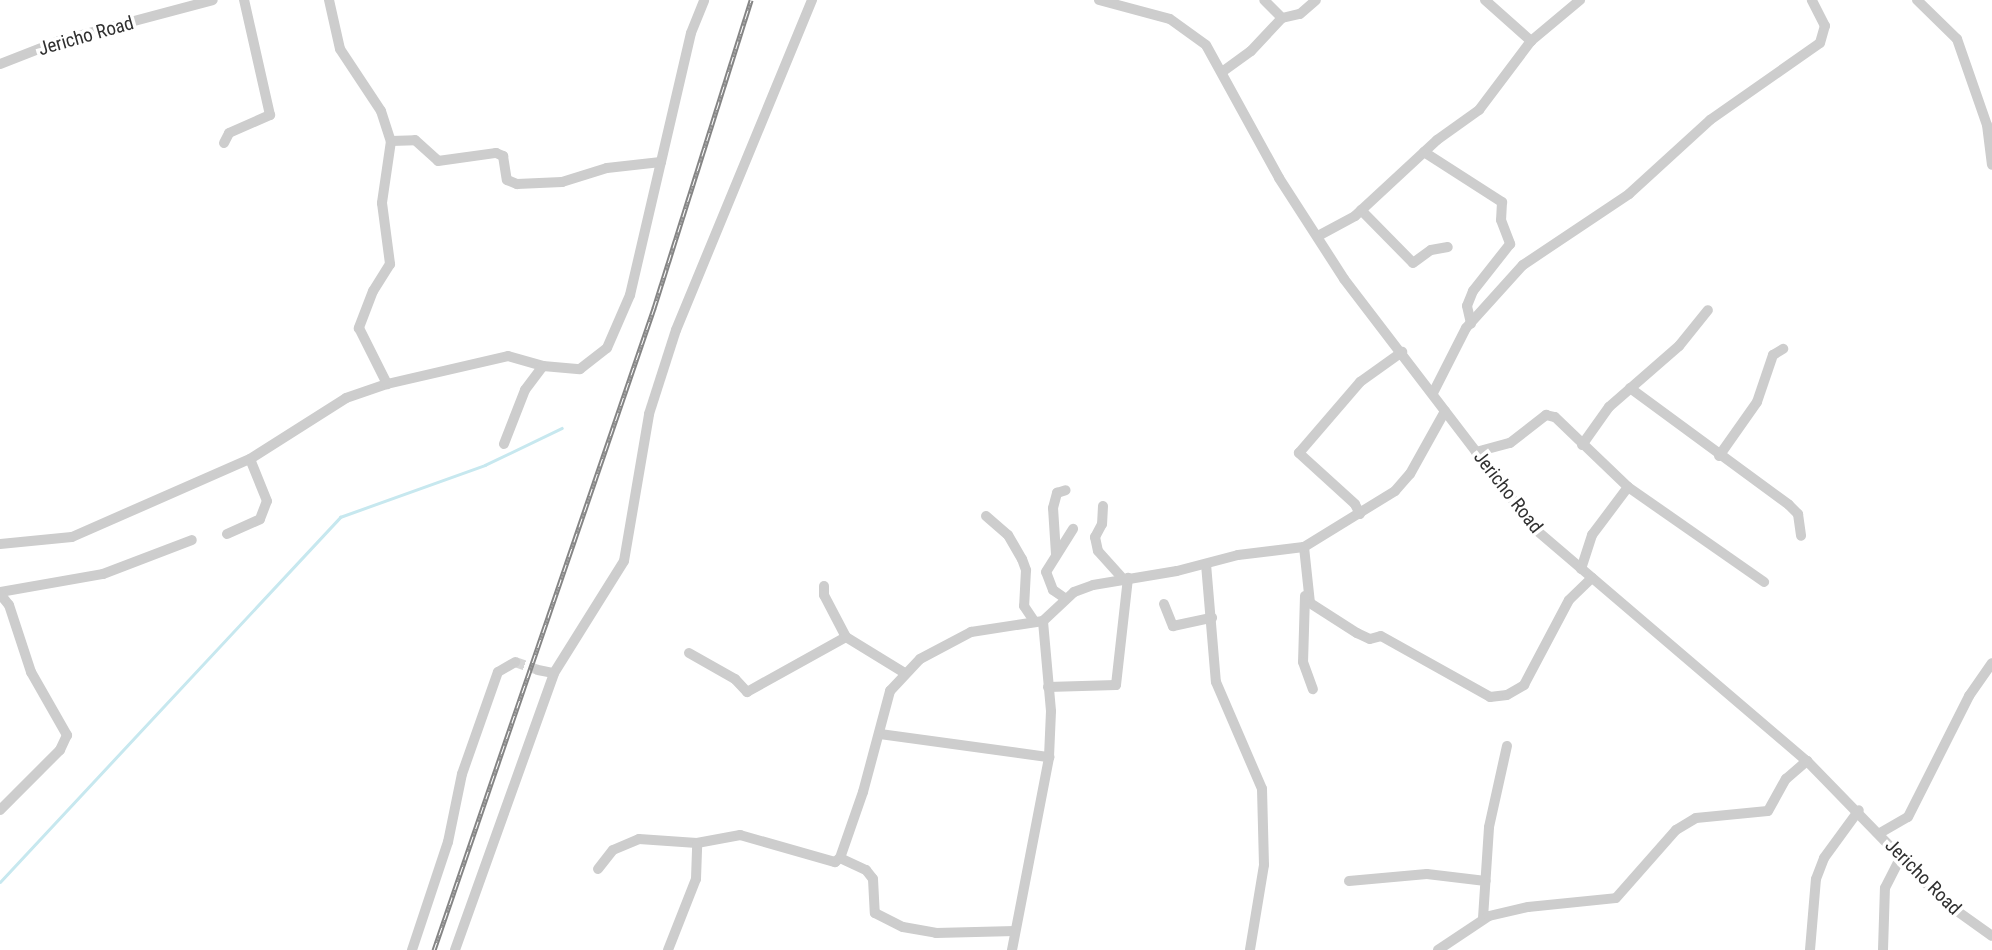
<!DOCTYPE html>
<html>
<head>
<meta charset="utf-8">
<style>
  body { margin:0 }
  #map { position:relative; width:1992px; height:950px; overflow:hidden; background:#fff; font-family:"Roboto Condensed",sans-serif }
  div>[style] { position:absolute }
  .stream>* { height:2.5px; margin:-1.25px; padding:0 1.25px; transform-origin:1.25px; border-radius:1.25px; background:#c7e8ef }
  .minor-tunnel>* { height:10px; margin-top:-5px; transform-origin:0; background:repeating-linear-gradient(90deg,#d6d6d6 0 10px,transparent 0 15px) }
  .minor>* { height:10px; margin:-5px; padding:0 5px; transform-origin:5px; border-radius:5px; background:#cdcdcd }
  .rail>* { height:5px; margin-top:-2.5px; transform-origin:0; background:repeating-linear-gradient(90deg,#fff 0 8px,#858585 0 16px); box-sizing:border-box; border-block:2px solid #858585 }
  span { translate:-50% -50%; white-space:nowrap; text-align:center; line-height:1.15; -webkit-text-stroke:7px #fff; paint-order:stroke }
  .street-label { font-size:19px; color:#303030 }
</style>
</head>
<body>
<div id="map">
  <div class="stream">
    <i style="left:0;top:882px;width:499px;rotate:-47deg"></i>
    <i style="left:340px;top:517px;width:154px;rotate:-19.7deg"></i>
    <i style="left:485px;top:465px;width:85px;rotate:-25.7deg"></i>
  </div>
  <div class="minor-tunnel">
    <i style="left:515px;top:662px;width:24px;rotate:19deg"></i>
  </div>
  <div class="minor">
    <i style="left:329px;top:0;width:50px;rotate:77.3deg"></i>
    <i style="left:340px;top:49px;width:74px;rotate:56.5deg"></i>
    <i style="left:381px;top:111px;width:32px;rotate:72deg"></i>
    <i style="left:391px;top:141px;width:63px;rotate:98.3deg"></i>
    <i style="left:382px;top:203px;width:62px;rotate:82.5deg"></i>
    <i style="left:390px;top:264px;width:32px;rotate:122deg"></i>
    <i style="left:373px;top:291px;width:40px;rotate:111deg"></i>
    <i style="left:359px;top:328px;width:63px;rotate:63.4deg"></i>
    <i style="left:1099px;top:0;width:73px;rotate:15deg"></i>
    <i style="left:1170px;top:19px;width:44px;rotate:35.8deg"></i>
    <i style="left:1206px;top:45px;width:152px;rotate:61.2deg"></i>
    <i style="left:1279px;top:178px;width:120px;rotate:57.2deg"></i>
    <i style="left:1344px;top:279px;width:315px;rotate:52.6deg"></i>
    <i style="left:1535px;top:529px;width:358px;rotate:40.5deg"></i>
    <i style="left:1807px;top:761px;width:195px;rotate:45.8deg"></i>
    <i style="left:1943px;top:901px;width:60px;rotate:35.5deg"></i>
    <i style="left:1485px;top:0;width:62px;rotate:41.7deg"></i>
    <i style="left:1917px;top:0;width:56px;rotate:44.3deg"></i>
    <i style="left:1957px;top:39px;width:91px;rotate:70.8deg"></i>
    <i style="left:1987px;top:125px;width:40px;rotate:82.9deg"></i>
    <i style="left:1282px;top:18px;width:18px;rotate:-13deg"></i>
    <i style="left:1300px;top:14px;width:21px;rotate:-41deg"></i>
    <i style="left:0;top:64px;width:63px;rotate:-21.3deg"></i>
    <i style="left:59px;top:41px;width:159px;rotate:-14.9deg"></i>
    <i style="left:1222px;top:72px;width:36px;rotate:-36deg"></i>
    <i style="left:1251px;top:51px;width:45px;rotate:-46.8deg"></i>
    <i style="left:1282px;top:18px;width:25px;rotate:-135deg"></i>
    <i style="left:391px;top:141px;width:24px;rotate:-2deg"></i>
    <i style="left:415px;top:140px;width:31px;rotate:42deg"></i>
    <i style="left:438px;top:161px;width:59px;rotate:-7.9deg"></i>
    <i style="left:496px;top:153px;width:8px;rotate:23deg"></i>
    <i style="left:503px;top:156px;width:24px;rotate:81deg"></i>
    <i style="left:507px;top:180px;width:11px;rotate:22deg"></i>
    <i style="left:517px;top:184px;width:45px;rotate:-2.5deg"></i>
    <i style="left:562px;top:182px;width:47px;rotate:-17.3deg"></i>
    <i style="left:607px;top:168px;width:54px;rotate:-6.3deg"></i>
    <i style="left:661px;top:162px;width:132px;rotate:-76.9deg"></i>
    <i style="left:691px;top:33px;width:35px;rotate:-68deg"></i>
    <i style="left:224px;top:143px;width:11px;rotate:-63deg"></i>
    <i style="left:229px;top:133px;width:45px;rotate:-23.7deg"></i>
    <i style="left:270px;top:115px;width:118px;rotate:-102.7deg"></i>
    <i style="left:1424px;top:152px;width:93px;rotate:32.7deg"></i>
    <i style="left:1502px;top:202px;width:18px;rotate:93deg"></i>
    <i style="left:1501px;top:220px;width:26px;rotate:69deg"></i>
    <i style="left:1510px;top:244px;width:60px;rotate:128.2deg"></i>
    <i style="left:1473px;top:291px;width:16px;rotate:112deg"></i>
    <i style="left:1467px;top:306px;width:18px;rotate:77deg"></i>
    <i style="left:1361px;top:210px;width:74px;rotate:45.5deg"></i>
    <i style="left:1413px;top:263px;width:22px;rotate:-36deg"></i>
    <i style="left:1431px;top:250px;width:17px;rotate:-10deg"></i>
    <i style="left:1318px;top:236px;width:42px;rotate:-28.4deg"></i>
    <i style="left:1355px;top:216px;width:112px;rotate:-42.8deg"></i>
    <i style="left:1437px;top:140px;width:52px;rotate:-35.5deg"></i>
    <i style="left:1479px;top:110px;width:86px;rotate:-53deg"></i>
    <i style="left:1531px;top:41px;width:64px;rotate:-39.9deg"></i>
    <i style="left:543px;top:366px;width:37px;rotate:5deg"></i>
    <i style="left:580px;top:369px;width:34px;rotate:-38deg"></i>
    <i style="left:607px;top:348px;width:58px;rotate:-66.5deg"></i>
    <i style="left:630px;top:295px;width:137px;rotate:-76.9deg"></i>
    <i style="left:1630px;top:388px;width:197px;rotate:36.3deg"></i>
    <i style="left:1789px;top:505px;width:13px;rotate:45deg"></i>
    <i style="left:1798px;top:514px;width:22px;rotate:82deg"></i>
    <i style="left:1433px;top:393px;width:73px;rotate:-63.1deg"></i>
    <i style="left:1466px;top:328px;width:85px;rotate:-47.9deg"></i>
    <i style="left:1523px;top:265px;width:128px;rotate:-33.8deg"></i>
    <i style="left:1629px;top:194px;width:110px;rotate:-42.4deg"></i>
    <i style="left:1710px;top:120px;width:134px;rotate:-35deg"></i>
    <i style="left:1820px;top:43px;width:18px;rotate:-74deg"></i>
    <i style="left:1825px;top:26px;width:29px;rotate:-117deg"></i>
    <i style="left:1582px;top:445px;width:47px;rotate:-54.6deg"></i>
    <i style="left:1609px;top:407px;width:93px;rotate:-41.1deg"></i>
    <i style="left:1679px;top:346px;width:46px;rotate:-51.1deg"></i>
    <i style="left:1476px;top:452px;width:35px;rotate:-15deg"></i>
    <i style="left:1510px;top:443px;width:46px;rotate:-37.9deg"></i>
    <i style="left:1546px;top:415px;width:9px;rotate:13deg"></i>
    <i style="left:1555px;top:417px;width:101px;rotate:43.8deg"></i>
    <i style="left:1628px;top:487px;width:166px;rotate:34.9deg"></i>
    <i style="left:1719px;top:456px;width:66px;rotate:-54.9deg"></i>
    <i style="left:1757px;top:402px;width:50px;rotate:-71.2deg"></i>
    <i style="left:1773px;top:355px;width:12px;rotate:-31deg"></i>
    <i style="left:1103px;top:506px;width:18px;rotate:93deg"></i>
    <i style="left:1102px;top:524px;width:15px;rotate:118deg"></i>
    <i style="left:1095px;top:537px;width:14px;rotate:78deg"></i>
    <i style="left:1098px;top:551px;width:38px;rotate:48deg"></i>
    <i style="left:1360px;top:514px;width:11px;rotate:-117deg"></i>
    <i style="left:1355px;top:504px;width:76px;rotate:-137.7deg"></i>
    <i style="left:1299px;top:453px;width:94px;rotate:-49.3deg"></i>
    <i style="left:1360px;top:382px;width:52px;rotate:-35.5deg"></i>
    <i style="left:986px;top:516px;width:29px;rotate:41deg"></i>
    <i style="left:1008px;top:535px;width:28px;rotate:60deg"></i>
    <i style="left:1022px;top:559px;width:12px;rotate:70deg"></i>
    <i style="left:1026px;top:570px;width:36px;rotate:93deg"></i>
    <i style="left:1024px;top:606px;width:18px;rotate:56deg"></i>
    <i style="left:227px;top:534px;width:36px;rotate:-24deg"></i>
    <i style="left:260px;top:519px;width:19px;rotate:-69deg"></i>
    <i style="left:267px;top:501px;width:45px;rotate:-112deg"></i>
    <i style="left:250px;top:459px;width:114px;rotate:-32.4deg"></i>
    <i style="left:346px;top:398px;width:43px;rotate:-18.9deg"></i>
    <i style="left:387px;top:384px;width:124px;rotate:-13deg"></i>
    <i style="left:508px;top:356px;width:36px;rotate:16deg"></i>
    <i style="left:543px;top:366px;width:30px;rotate:127deg"></i>
    <i style="left:525px;top:390px;width:58px;rotate:111.3deg"></i>
    <i style="left:0;top:544px;width:72px;rotate:-5.6deg"></i>
    <i style="left:72px;top:537px;width:194px;rotate:-23.7deg"></i>
    <i style="left:1304px;top:547px;width:56px;rotate:83.9deg"></i>
    <i style="left:1310px;top:603px;width:56px;rotate:32.6deg"></i>
    <i style="left:1357px;top:633px;width:14px;rotate:25deg"></i>
    <i style="left:1370px;top:639px;width:11px;rotate:-15deg"></i>
    <i style="left:1381px;top:636px;width:125px;rotate:29.2deg"></i>
    <i style="left:1490px;top:697px;width:17px;rotate:-7deg"></i>
    <i style="left:1507px;top:695px;width:20px;rotate:-30deg"></i>
    <i style="left:1524px;top:685px;width:96px;rotate:-62.1deg"></i>
    <i style="left:1569px;top:600px;width:32px;rotate:-44deg"></i>
    <i style="left:1056px;top:554px;width:46px;rotate:-93.7deg"></i>
    <i style="left:1053px;top:508px;width:16px;rotate:-75deg"></i>
    <i style="left:1057px;top:493px;width:9px;rotate:-18deg"></i>
    <i style="left:1206px;top:564px;width:118px;rotate:85.2deg"></i>
    <i style="left:1216px;top:682px;width:116px;rotate:66.7deg"></i>
    <i style="left:1262px;top:789px;width:76px;rotate:88.5deg"></i>
    <i style="left:1264px;top:865px;width:86px;rotate:99.4deg"></i>
    <i style="left:1581px;top:569px;width:36px;rotate:-72deg"></i>
    <i style="left:1592px;top:535px;width:60px;rotate:-53.1deg"></i>
    <i style="left:824px;top:586px;width:9px;rotate:90deg"></i>
    <i style="left:824px;top:595px;width:47px;rotate:62.4deg"></i>
    <i style="left:0;top:592px;width:105px;rotate:-9.9deg"></i>
    <i style="left:103px;top:574px;width:95px;rotate:-20.9deg"></i>
    <i style="left:0;top:594px;width:14px;rotate:51deg"></i>
    <i style="left:9px;top:605px;width:71px;rotate:71.8deg"></i>
    <i style="left:31px;top:672px;width:73px;rotate:60.3deg"></i>
    <i style="left:67px;top:735px;width:17px;rotate:115deg"></i>
    <i style="left:60px;top:750px;width:85px;rotate:135deg"></i>
    <i style="left:1305px;top:596px;width:66px;rotate:91.7deg"></i>
    <i style="left:1303px;top:662px;width:29px;rotate:70deg"></i>
    <i style="left:1066px;top:599px;width:16px;rotate:-145deg"></i>
    <i style="left:1053px;top:590px;width:19px;rotate:-111deg"></i>
    <i style="left:1046px;top:572px;width:51px;rotate:-57.9deg"></i>
    <i style="left:1164px;top:604px;width:24px;rotate:68deg"></i>
    <i style="left:1173px;top:626px;width:40px;rotate:-12deg"></i>
    <i style="left:689px;top:653px;width:53px;rotate:29.5deg"></i>
    <i style="left:735px;top:679px;width:18px;rotate:47deg"></i>
    <i style="left:747px;top:692px;width:113px;rotate:-29.1deg"></i>
    <i style="left:846px;top:637px;width:67px;rotate:31.6deg"></i>
    <i style="left:538px;top:670px;width:16px;rotate:11deg"></i>
    <i style="left:554px;top:673px;width:132px;rotate:-58deg"></i>
    <i style="left:624px;top:561px;width:149px;rotate:-80.3deg"></i>
    <i style="left:649px;top:414px;width:88px;rotate:-72.2deg"></i>
    <i style="left:676px;top:330px;width:357px;rotate:-67.6deg"></i>
    <i style="left:1048px;top:687px;width:68px;rotate:-1.7deg"></i>
    <i style="left:1116px;top:685px;width:108px;rotate:-83.6deg"></i>
    <i style="left:880px;top:734px;width:171px;rotate:7.8deg"></i>
    <i style="left:1880px;top:833px;width:32px;rotate:-30deg"></i>
    <i style="left:1908px;top:817px;width:136px;rotate:-63.2deg"></i>
    <i style="left:1969px;top:696px;width:40px;rotate:-55.1deg"></i>
    <i style="left:840px;top:858px;width:29px;rotate:25deg"></i>
    <i style="left:866px;top:870px;width:11px;rotate:52deg"></i>
    <i style="left:873px;top:879px;width:34px;rotate:87deg"></i>
    <i style="left:875px;top:913px;width:31px;rotate:27deg"></i>
    <i style="left:903px;top:927px;width:34px;rotate:10deg"></i>
    <i style="left:936px;top:933px;width:79px;rotate:-1.5deg"></i>
    <i style="left:598px;top:869px;width:24px;rotate:-52deg"></i>
    <i style="left:613px;top:850px;width:28px;rotate:-23deg"></i>
    <i style="left:639px;top:839px;width:58px;rotate:3.9deg"></i>
    <i style="left:697px;top:843px;width:44px;rotate:-10.5deg"></i>
    <i style="left:740px;top:835px;width:99px;rotate:15.9deg"></i>
    <i style="left:835px;top:862px;width:6px;rotate:-39deg"></i>
    <i style="left:840px;top:858px;width:70px;rotate:-70.8deg"></i>
    <i style="left:863px;top:792px;width:105px;rotate:-75deg"></i>
    <i style="left:890px;top:691px;width:44px;rotate:-46.8deg"></i>
    <i style="left:920px;top:659px;width:58px;rotate:-27.9deg"></i>
    <i style="left:971px;top:632px;width:73px;rotate:-8.7deg"></i>
    <i style="left:1043px;top:621px;width:42px;rotate:-43.1deg"></i>
    <i style="left:1074px;top:592px;width:20px;rotate:-20deg"></i>
    <i style="left:1093px;top:585px;width:85px;rotate:-9.5deg"></i>
    <i style="left:1177px;top:571px;width:63px;rotate:-14.7deg"></i>
    <i style="left:1238px;top:555px;width:66px;rotate:-6.9deg"></i>
    <i style="left:1304px;top:547px;width:107px;rotate:-31.6deg"></i>
    <i style="left:1395px;top:491px;width:23px;rotate:-49deg"></i>
    <i style="left:1410px;top:474px;width:72px;rotate:-60.9deg"></i>
    <i style="left:1349px;top:881px;width:78px;rotate:-5.1deg"></i>
    <i style="left:1427px;top:874px;width:59px;rotate:6.8deg"></i>
    <i style="left:1483px;top:918px;width:91px;rotate:-86.2deg"></i>
    <i style="left:1489px;top:827px;width:83px;rotate:-77.5deg"></i>
    <i style="left:412px;top:950px;width:114px;rotate:-71.6deg"></i>
    <i style="left:448px;top:842px;width:69px;rotate:-78.4deg"></i>
    <i style="left:462px;top:774px;width:108px;rotate:-70.6deg"></i>
    <i style="left:498px;top:672px;width:20px;rotate:-30deg"></i>
    <i style="left:455px;top:950px;width:294px;rotate:-70.3deg"></i>
    <i style="left:668px;top:950px;width:76px;rotate:-68.5deg"></i>
    <i style="left:696px;top:879px;width:36px;rotate:-88deg"></i>
    <i style="left:1012px;top:950px;width:197px;rotate:-79.1deg"></i>
    <i style="left:1049px;top:757px;width:46px;rotate:-87.5deg"></i>
    <i style="left:1051px;top:711px;width:90px;rotate:-95.1deg"></i>
    <i style="left:1438px;top:950px;width:61px;rotate:-33.7deg"></i>
    <i style="left:1489px;top:916px;width:40px;rotate:-13deg"></i>
    <i style="left:1528px;top:907px;width:88px;rotate:-5.8deg"></i>
    <i style="left:1616px;top:898px;width:91px;rotate:-48.6deg"></i>
    <i style="left:1676px;top:830px;width:23px;rotate:-31deg"></i>
    <i style="left:1696px;top:818px;width:72px;rotate:-5.6deg"></i>
    <i style="left:1768px;top:811px;width:37px;rotate:-61deg"></i>
    <i style="left:1786px;top:779px;width:28px;rotate:-41deg"></i>
    <i style="left:1810px;top:950px;width:71px;rotate:-85.2deg"></i>
    <i style="left:1816px;top:879px;width:22px;rotate:-69deg"></i>
    <i style="left:1824px;top:858px;width:59px;rotate:-53.9deg"></i>
    <i style="left:1883px;top:950px;width:62px;rotate:-88.2deg"></i>
    <i style="left:1885px;top:888px;width:35px;rotate:-63deg"></i>
  </div>
  <div class="rail">
    <i style="left:434px;top:950px;width:679px;rotate:-71.08deg"></i>
    <i style="left:654px;top:308px;width:323px;rotate:-72.5deg"></i>
  </div>
  <div class="street-label">
    <span style="left:86px;top:36px;rotate:-16deg">Jericho Road</span>
    <span style="left:1508px;top:492px;rotate:52deg">Jericho Road</span>
    <span style="left:1923px;top:877px;rotate:45deg">Jericho Road</span>
  </div>
</div>
</body>
</html>
